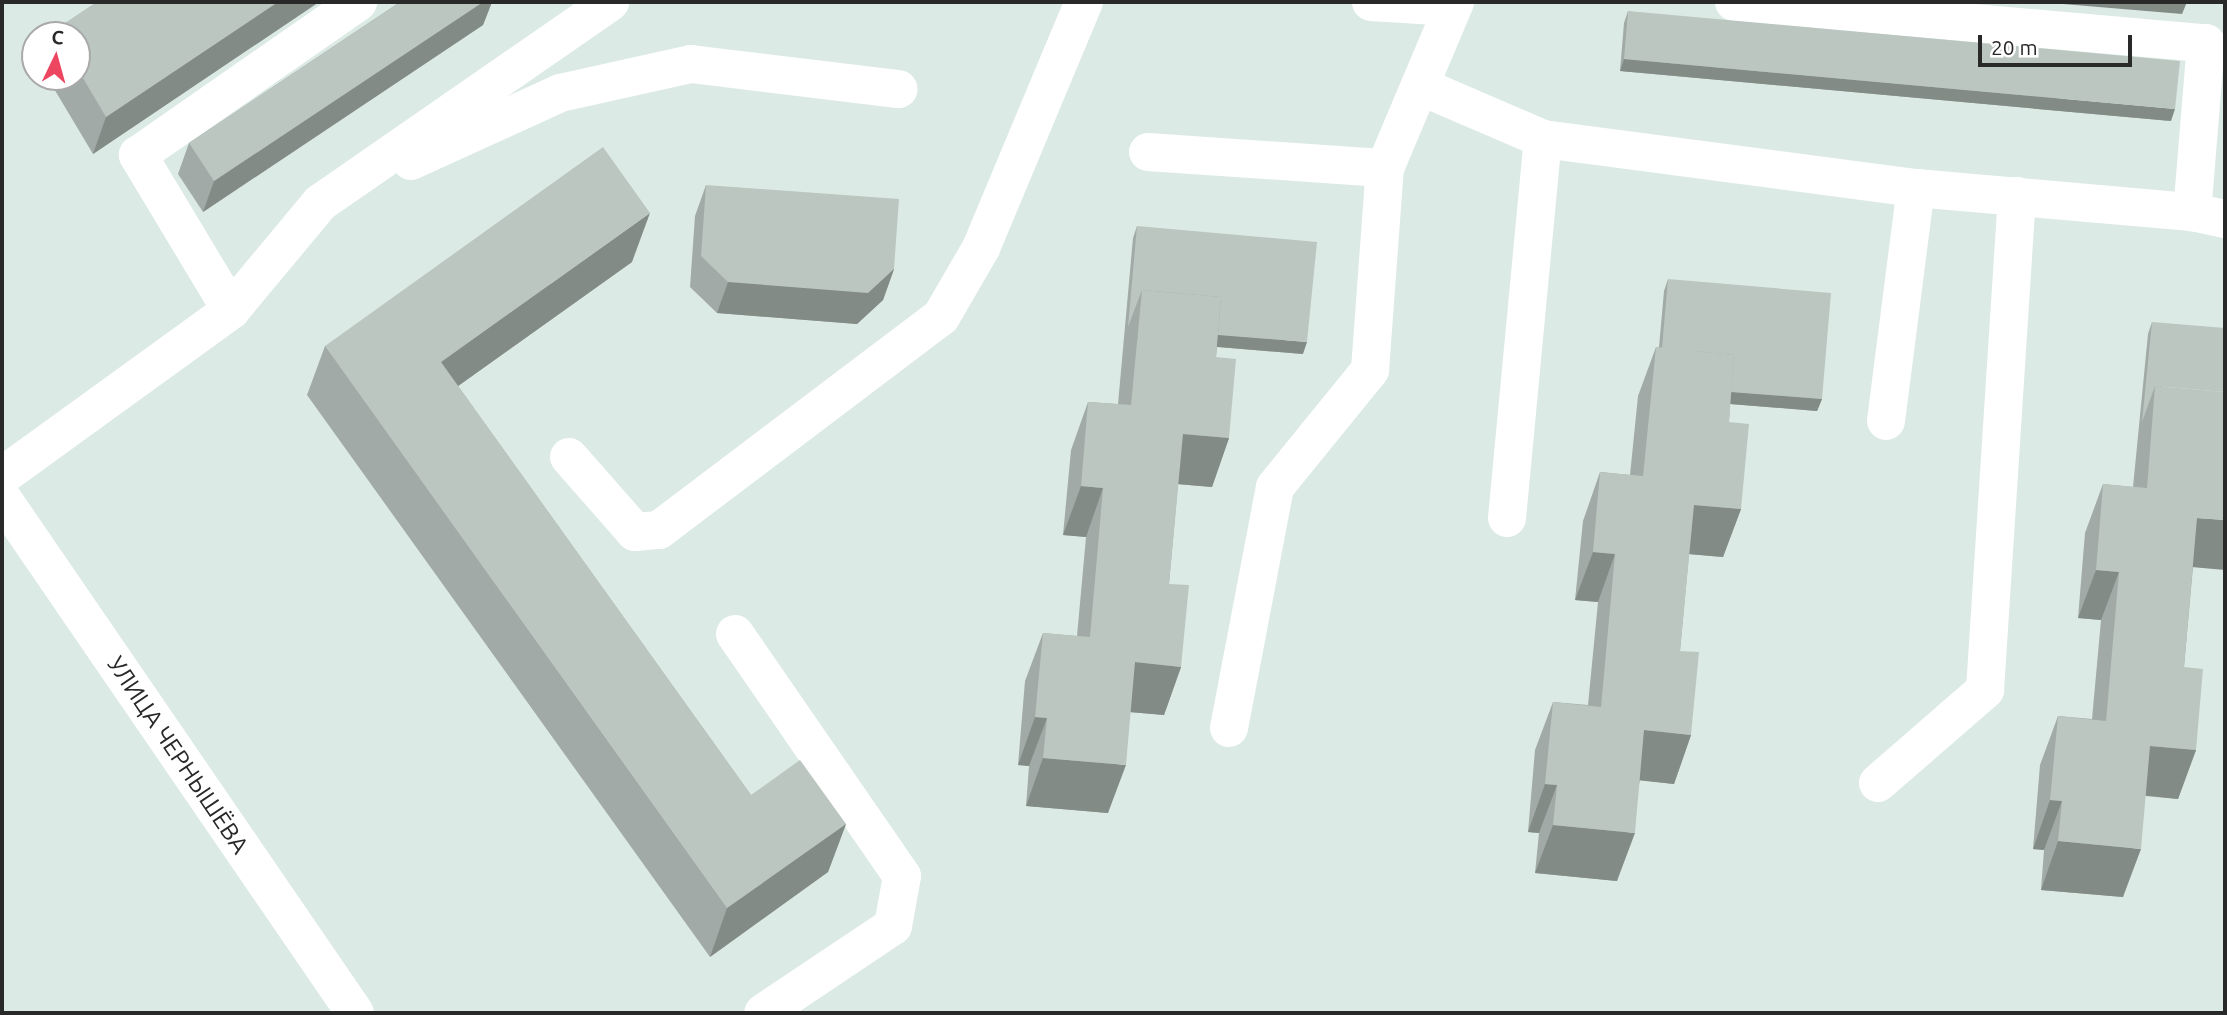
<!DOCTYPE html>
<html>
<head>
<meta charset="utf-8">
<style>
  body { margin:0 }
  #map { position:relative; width:2227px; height:1015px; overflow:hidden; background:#dceae5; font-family:Ubuntu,sans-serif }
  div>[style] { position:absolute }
  .minor>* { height:38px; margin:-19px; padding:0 19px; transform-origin:19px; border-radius:19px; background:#fff }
  .wall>* { inset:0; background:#a1aaa6 }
  .shaded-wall>* { inset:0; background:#838b87 }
  .building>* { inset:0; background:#bbc6c1 }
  span { translate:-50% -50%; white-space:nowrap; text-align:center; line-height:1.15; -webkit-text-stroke:5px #fff; paint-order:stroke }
  .street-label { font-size:24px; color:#292929 }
  .frame { position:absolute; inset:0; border:4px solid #292929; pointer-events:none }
  .north { position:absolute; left:21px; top:21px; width:70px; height:70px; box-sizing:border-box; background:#fff; border:2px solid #a9a9a9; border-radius:50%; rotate:5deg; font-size:19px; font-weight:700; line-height:28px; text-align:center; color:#292929 }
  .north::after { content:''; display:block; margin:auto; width:24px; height:32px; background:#ed4660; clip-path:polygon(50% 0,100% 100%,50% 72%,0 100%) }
  .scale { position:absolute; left:1978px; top:35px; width:154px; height:32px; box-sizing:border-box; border:4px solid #292929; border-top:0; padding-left:9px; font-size:21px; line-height:24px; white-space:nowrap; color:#292929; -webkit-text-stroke:5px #fff; paint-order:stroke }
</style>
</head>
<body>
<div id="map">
  <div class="minor">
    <i style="left:1371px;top:2px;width:82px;rotate:3.5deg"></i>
    <i style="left:1734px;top:2px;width:474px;rotate:5deg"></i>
    <i style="left:2206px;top:43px;width:170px;rotate:94.7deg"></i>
    <i style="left:1420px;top:86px;width:134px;rotate:23.3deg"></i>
    <i style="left:1543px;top:139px;width:376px;rotate:7.5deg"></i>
    <i style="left:1916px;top:188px;width:277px;rotate:5deg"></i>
    <i style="left:2192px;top:212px;width:34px;rotate:12deg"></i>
    <i style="left:1148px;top:152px;width:238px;rotate:3.9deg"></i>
    <i style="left:411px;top:161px;width:164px;rotate:-24.5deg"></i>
    <i style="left:560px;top:93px;width:134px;rotate:-12.5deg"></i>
    <i style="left:691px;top:64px;width:209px;rotate:6.9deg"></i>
    <i style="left:231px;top:310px;width:181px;rotate:-121deg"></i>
    <i style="left:138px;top:155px;width:268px;rotate:-34.8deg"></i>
    <i style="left:1886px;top:421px;width:235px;rotate:-82.7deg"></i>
    <i style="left:569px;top:457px;width:100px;rotate:48.7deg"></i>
    <i style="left:635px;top:532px;width:24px;rotate:-5deg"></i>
    <i style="left:659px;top:530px;width:353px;rotate:-37.1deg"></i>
    <i style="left:941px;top:317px;width:80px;rotate:-59.9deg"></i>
    <i style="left:981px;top:248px;width:267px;rotate:-67.3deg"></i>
    <i style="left:2px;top:476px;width:283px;rotate:-35.9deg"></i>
    <i style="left:231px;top:310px;width:139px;rotate:-50.2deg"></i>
    <i style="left:320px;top:203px;width:353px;rotate:-34.7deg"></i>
    <i style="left:2px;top:498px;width:624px;rotate:55.57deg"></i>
    <i style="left:1507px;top:518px;width:381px;rotate:-84.6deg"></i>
    <i style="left:735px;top:634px;width:294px;rotate:55.4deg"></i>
    <i style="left:902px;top:876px;width:51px;rotate:100.2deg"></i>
    <i style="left:893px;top:926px;width:156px;rotate:146.2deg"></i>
    <i style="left:1229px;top:728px;width:245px;rotate:-79.2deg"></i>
    <i style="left:1275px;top:487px;width:151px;rotate:-50.9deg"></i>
    <i style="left:1370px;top:370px;width:203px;rotate:-85.8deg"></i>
    <i style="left:1385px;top:168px;width:180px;rotate:-67.1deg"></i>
    <i style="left:1878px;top:783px;width:142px;rotate:-41deg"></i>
    <i style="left:1985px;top:690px;width:495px;rotate:-86.3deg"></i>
  </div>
  <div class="wall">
    <i style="clip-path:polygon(97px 2px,319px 2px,93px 154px,47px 77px,77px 77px,77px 35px,53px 35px,55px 30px)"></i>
    <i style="clip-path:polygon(400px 2px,492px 2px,483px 25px,203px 212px,178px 174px,189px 143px)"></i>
    <i style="clip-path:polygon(1628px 11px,2171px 121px,1620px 71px,1624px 23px)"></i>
    <i style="clip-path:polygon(706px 185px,894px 269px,883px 300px,857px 324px,717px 313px,690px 287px,695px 216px)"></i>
    <i style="clip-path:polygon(1137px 226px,1303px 354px,1217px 347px,1216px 357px,1229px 438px,1212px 487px,1178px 484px,1169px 584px,1181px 667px,1164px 715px,1130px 712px,1108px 813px,1026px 806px,1029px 766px,1018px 765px,1025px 681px,1043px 633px,1077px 636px,1086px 537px,1063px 535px,1071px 450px,1088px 402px,1118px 404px,1133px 238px)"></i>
    <i style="clip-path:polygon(632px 262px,458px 386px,751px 795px,846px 824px,828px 872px,710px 957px,307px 395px,325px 346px)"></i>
    <i style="clip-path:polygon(1668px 279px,1822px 399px,1817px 411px,1730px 404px,1729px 422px,1741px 509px,1723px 557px,1689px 554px,1680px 651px,1691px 735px,1674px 784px,1640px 780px,1617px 881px,1535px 873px,1539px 833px,1528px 832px,1535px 750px,1553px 702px,1588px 705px,1598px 602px,1575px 600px,1583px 521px,1600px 472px,1630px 475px,1638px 396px,1656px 347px,1659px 347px,1664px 291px)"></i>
    <i style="clip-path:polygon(2152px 322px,2193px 567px,2184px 667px,2196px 750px,2178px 799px,2145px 796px,2123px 897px,2041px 890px,2044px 850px,2033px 849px,2040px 765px,2058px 716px,2092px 719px,2101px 620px,2078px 618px,2085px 533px,2103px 484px,2133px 487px,2148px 334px)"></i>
  </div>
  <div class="shaded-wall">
    <i style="clip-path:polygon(278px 2px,319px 2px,93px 154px,106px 117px)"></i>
    <i style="clip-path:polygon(483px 2px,492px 2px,483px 25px,203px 212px,214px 181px)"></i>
    <i style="clip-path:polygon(2039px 2px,2187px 2px,2182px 14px)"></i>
    <i style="clip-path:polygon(1624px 59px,2175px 109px,2171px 121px,1620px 71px)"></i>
    <i style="clip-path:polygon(650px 213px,632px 262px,423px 411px,441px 362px)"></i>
    <i style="clip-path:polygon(894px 269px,883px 300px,857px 324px,717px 313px,728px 282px)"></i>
    <i style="clip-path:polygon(1139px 328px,1307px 342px,1303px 354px,1137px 340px)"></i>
    <i style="clip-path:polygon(1659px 386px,1822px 399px,1817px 411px,1655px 398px)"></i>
    <i style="clip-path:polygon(1183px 434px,1229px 438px,1212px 487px,1165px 483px)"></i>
    <i style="clip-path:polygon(1081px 486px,1103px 488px,1086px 537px,1063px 535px)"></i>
    <i style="clip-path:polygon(1694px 505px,1741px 509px,1723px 557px,1676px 553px)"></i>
    <i style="clip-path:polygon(2197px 518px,2225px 520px,2225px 570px,2180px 566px)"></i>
    <i style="clip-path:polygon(1593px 552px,1615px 554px,1598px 602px,1575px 600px)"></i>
    <i style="clip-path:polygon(2096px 570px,2119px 572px,2101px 620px,2078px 618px)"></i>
    <i style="clip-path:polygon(1135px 662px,1181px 667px,1164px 715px,1117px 711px)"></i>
    <i style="clip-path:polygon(1035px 717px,1047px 718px,1029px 766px,1018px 765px)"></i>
    <i style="clip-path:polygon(1644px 730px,1691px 735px,1674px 784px,1627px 779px)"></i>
    <i style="clip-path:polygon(2150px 746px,2196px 750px,2178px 799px,2132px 794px)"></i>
    <i style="clip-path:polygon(1043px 758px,1126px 765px,1108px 813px,1026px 806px)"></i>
    <i style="clip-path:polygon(1545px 784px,1557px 785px,1539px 833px,1528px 832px)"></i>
    <i style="clip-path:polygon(2050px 800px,2062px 801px,2044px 850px,2033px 849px)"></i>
    <i style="clip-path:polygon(846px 824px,828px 872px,710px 957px,727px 908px)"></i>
    <i style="clip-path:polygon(1553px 825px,1635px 833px,1617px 881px,1535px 873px)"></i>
    <i style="clip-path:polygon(2058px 841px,2141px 849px,2123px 897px,2041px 890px)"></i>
  </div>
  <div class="building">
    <i style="clip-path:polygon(97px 2px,278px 2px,106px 117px,77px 68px,77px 35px,58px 35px,55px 30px)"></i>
    <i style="clip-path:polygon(400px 2px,483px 2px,214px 181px,189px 143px)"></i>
    <i style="clip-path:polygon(1628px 11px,2180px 61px,2175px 109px,1624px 59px)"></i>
    <i style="clip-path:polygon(603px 147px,650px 213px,441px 362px,751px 795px,800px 760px,846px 824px,727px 908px,325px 346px)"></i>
    <i style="clip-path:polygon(706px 185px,899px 199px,894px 269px,868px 293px,728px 282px,701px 256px)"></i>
    <i style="clip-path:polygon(1137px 226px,1317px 242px,1307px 342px,1218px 335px,1221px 297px,1142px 290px,1128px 327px)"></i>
    <i style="clip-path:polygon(1668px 279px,1831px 293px,1822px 399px,1731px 392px,1734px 355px,1662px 348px)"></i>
    <i style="clip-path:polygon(1142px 290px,1221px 297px,1216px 357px,1236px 359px,1229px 438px,1183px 434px,1169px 584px,1189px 585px,1181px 667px,1135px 662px,1126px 765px,1043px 758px,1047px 718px,1035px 717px,1043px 633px,1090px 637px,1103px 488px,1081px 486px,1088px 402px,1131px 405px)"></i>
    <i style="clip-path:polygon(2152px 322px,2225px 328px,2225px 392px,2155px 386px,2142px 422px)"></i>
    <i style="clip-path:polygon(1656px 347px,1734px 355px,1729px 422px,1749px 424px,1741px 509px,1694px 505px,1680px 651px,1699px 652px,1691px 735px,1644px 730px,1635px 833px,1553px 825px,1557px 785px,1545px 784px,1553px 702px,1601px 707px,1615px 554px,1593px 552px,1600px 472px,1643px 476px)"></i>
    <i style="clip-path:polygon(2155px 386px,2225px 392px,2225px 520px,2197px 518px,2184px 667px,2203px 669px,2196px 750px,2150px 746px,2141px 849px,2058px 841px,2062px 801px,2050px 800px,2058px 716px,2106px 721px,2119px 572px,2096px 570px,2103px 484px,2147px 488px)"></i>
  </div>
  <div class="street-label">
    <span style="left:178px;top:755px;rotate:56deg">УЛИЦА ЧЕРНЫШЁВА</span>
  </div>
  <div class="frame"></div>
  <div class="north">С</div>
  <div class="scale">20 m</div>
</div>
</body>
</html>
